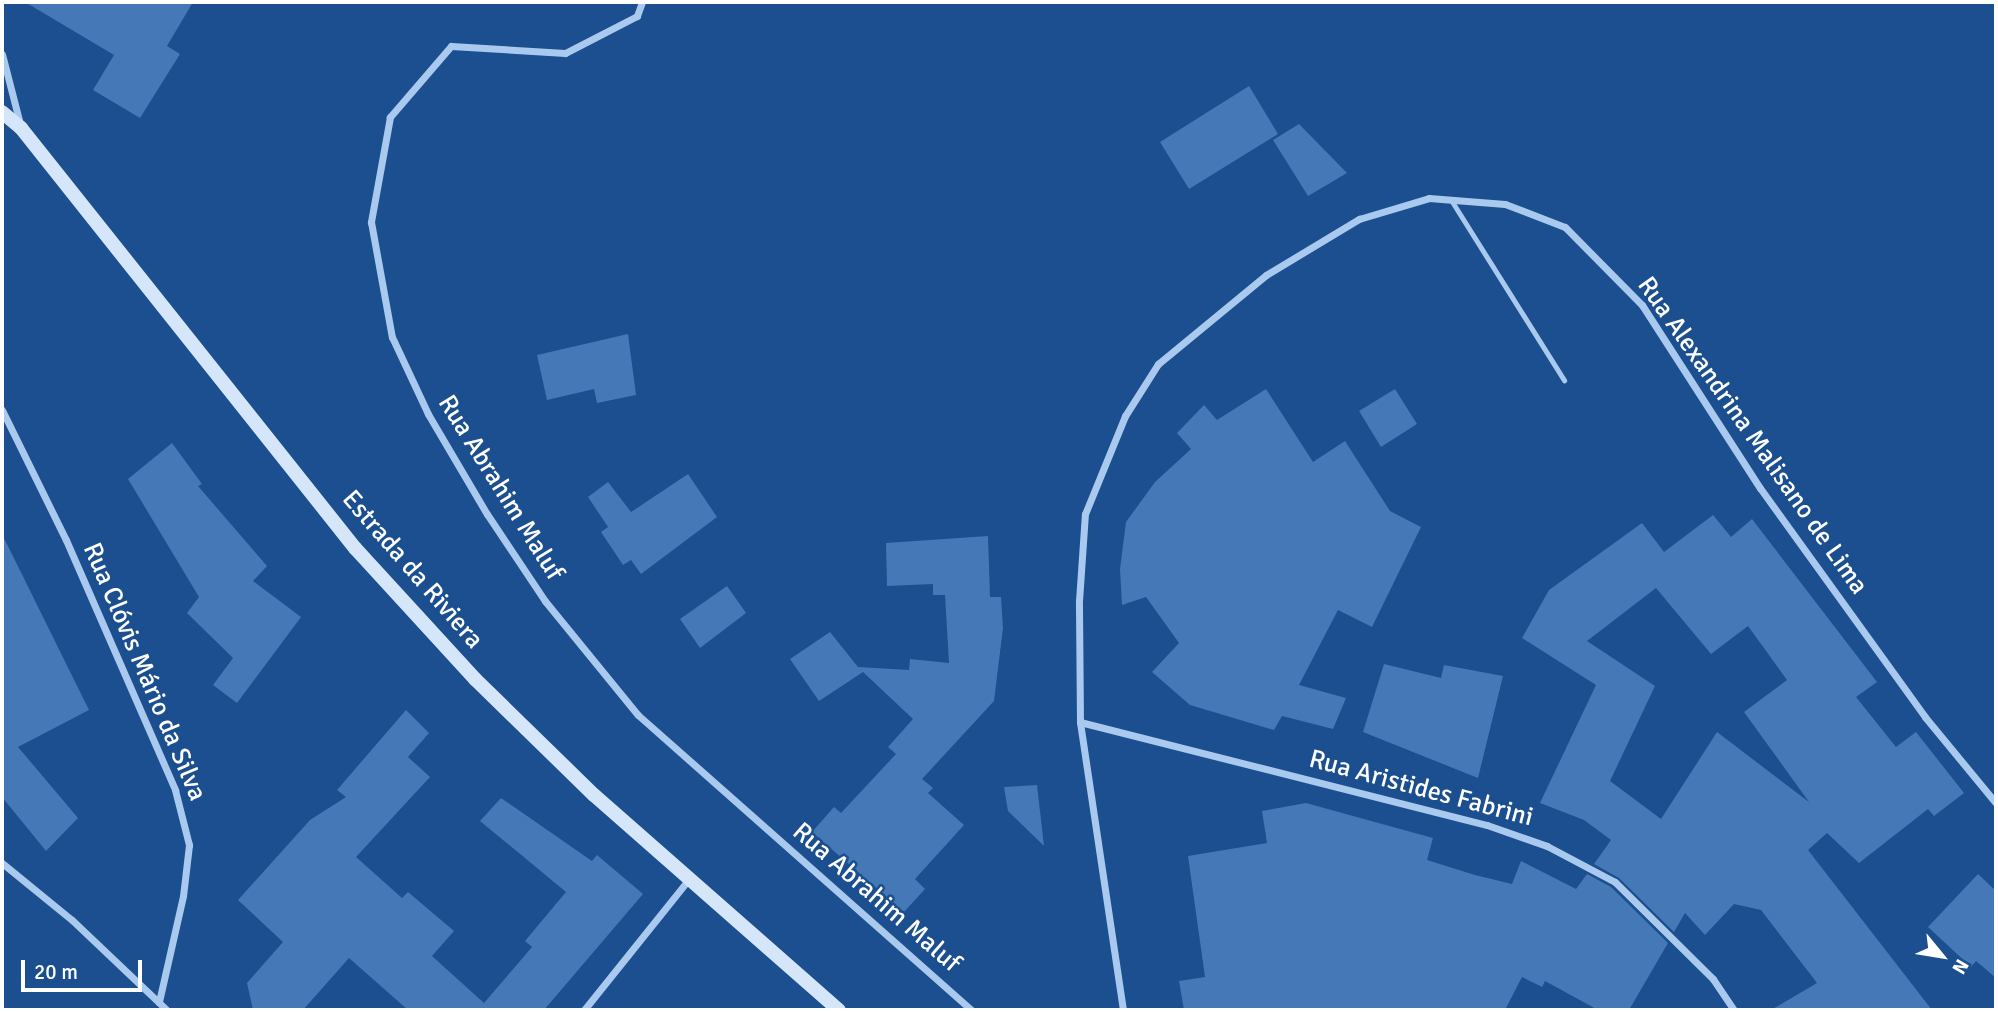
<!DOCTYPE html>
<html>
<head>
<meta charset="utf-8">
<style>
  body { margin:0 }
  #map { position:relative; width:1998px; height:1012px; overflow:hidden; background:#1b4f8f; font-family:Signika,sans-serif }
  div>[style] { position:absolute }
  .building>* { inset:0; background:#4478b7 }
  .lane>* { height:5px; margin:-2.5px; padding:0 2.5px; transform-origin:2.5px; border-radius:2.5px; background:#a9c9ee }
  .street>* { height:7px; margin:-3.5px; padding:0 3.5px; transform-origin:3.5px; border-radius:3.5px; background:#a9c9ee }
  .secondary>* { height:14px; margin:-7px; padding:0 7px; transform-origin:7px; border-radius:7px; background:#d6e6fa }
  span { translate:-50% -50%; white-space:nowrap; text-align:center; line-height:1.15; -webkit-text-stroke:5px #1b4f8f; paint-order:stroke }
  .street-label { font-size:26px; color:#fff }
  .frame { position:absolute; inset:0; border:4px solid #fff; pointer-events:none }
  .north { position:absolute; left:1907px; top:921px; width:70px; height:70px; -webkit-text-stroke:5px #1b4f8f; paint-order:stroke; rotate:120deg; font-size:19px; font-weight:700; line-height:28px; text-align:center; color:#fff }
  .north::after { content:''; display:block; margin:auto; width:24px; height:32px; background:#fff; clip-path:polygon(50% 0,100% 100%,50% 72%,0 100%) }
  .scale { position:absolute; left:21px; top:960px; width:121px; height:32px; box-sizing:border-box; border:4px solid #fff; border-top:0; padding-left:9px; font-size:21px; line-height:24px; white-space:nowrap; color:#fff; -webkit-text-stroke:5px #1b4f8f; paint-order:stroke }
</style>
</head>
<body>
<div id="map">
  <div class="building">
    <i style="clip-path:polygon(25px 2px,193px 2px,167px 46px,180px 54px,140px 118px,93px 90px,114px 55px)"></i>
    <i style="clip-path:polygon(1249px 86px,1278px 134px,1189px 189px,1160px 142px)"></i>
    <i style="clip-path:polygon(1299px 124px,1347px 173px,1308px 196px,1273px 140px)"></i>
    <i style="clip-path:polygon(628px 334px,636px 395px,597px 403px,594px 389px,547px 400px,537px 355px)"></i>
    <i style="clip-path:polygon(1266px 389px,1313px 462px,1345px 441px,1390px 511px,1421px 527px,1372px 627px,1338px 610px,1299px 685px,1346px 698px,1333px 729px,1282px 716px,1274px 730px,1190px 705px,1152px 672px,1179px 643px,1146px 597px,1122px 605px,1120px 569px,1126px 522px,1155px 482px,1191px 449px,1177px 433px,1204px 405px,1217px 420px)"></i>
    <i style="clip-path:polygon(1395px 389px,1417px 424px,1381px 447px,1359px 411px)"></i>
    <i style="clip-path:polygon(172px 443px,202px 484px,198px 486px,267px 566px,253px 581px,301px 617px,237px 703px,213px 685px,233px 658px,187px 613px,199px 597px,128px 479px)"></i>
    <i style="clip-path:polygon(688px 474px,717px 517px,641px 574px,631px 560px,623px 565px,601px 532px,608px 527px,588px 497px,608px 482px,631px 512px)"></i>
    <i style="clip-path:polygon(evenodd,1713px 515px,1731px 537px,1752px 519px,1877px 682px,1856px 697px,1896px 747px,1916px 732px,1964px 793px,1934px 816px,1928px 809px,1859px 863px,1827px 833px,1808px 850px,1932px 1010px,1771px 1010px,1817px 983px,1761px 910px,1734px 904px,1705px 935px,1685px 913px,1674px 932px,1619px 878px,1594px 864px,1611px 840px,1584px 820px,1540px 803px,1596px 685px,1522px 638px,1549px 590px,1642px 523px,1664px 552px,1713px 515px,1656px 588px,1711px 654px,1748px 626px,1787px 680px,1744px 712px,1809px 802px,1717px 732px,1661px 819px,1610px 781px,1655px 686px,1587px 641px,1656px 588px)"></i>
    <i style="clip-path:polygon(2px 534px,89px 710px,18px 747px,78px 818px,46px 851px,2px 797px)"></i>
    <i style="clip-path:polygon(988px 536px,990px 597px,1001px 597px,1003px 628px,994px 701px,922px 779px,933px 788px,928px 793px,964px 825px,915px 879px,925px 889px,904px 912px,812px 832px,834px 807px,841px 813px,896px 754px,888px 747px,913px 719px,863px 672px,819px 701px,790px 659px,830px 632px,858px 667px,909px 670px,910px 659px,949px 663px,945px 595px,933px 595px,933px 584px,887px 586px,886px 543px)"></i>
    <i style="clip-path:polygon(727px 586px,746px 613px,700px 648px,680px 619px)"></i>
    <i style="clip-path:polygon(1384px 664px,1441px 678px,1444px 665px,1503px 676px,1478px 778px,1363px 732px)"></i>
    <i style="clip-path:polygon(406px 710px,429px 733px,408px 757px,430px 777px,356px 857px,402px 898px,408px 892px,454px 931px,432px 956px,484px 1003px,532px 947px,525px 941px,566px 892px,480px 821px,501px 798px,592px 861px,597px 855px,643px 894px,544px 1010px,408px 1010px,349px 958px,303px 1010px,253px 1010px,247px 983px,283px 942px,238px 900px,310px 820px,346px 797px,337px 790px)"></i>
    <i style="clip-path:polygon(1037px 785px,1044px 846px,1008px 811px,1004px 787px)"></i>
    <i style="clip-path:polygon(1306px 803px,1433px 838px,1427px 860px,1475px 875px,1512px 884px,1521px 861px,1576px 889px,1587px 874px,1611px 887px,1668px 943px,1629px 1010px,1598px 1010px,1545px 981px,1542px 987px,1522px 977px,1505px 1010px,1184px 1010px,1179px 981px,1205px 977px,1188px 856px,1267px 843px,1262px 811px)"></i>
    <i style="clip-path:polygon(1978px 874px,1996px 891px,1996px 978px,1976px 961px,1971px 967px,1928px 927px)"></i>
  </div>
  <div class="lane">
    <i style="left:1451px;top:200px;width:213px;rotate:57.9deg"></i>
  </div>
  <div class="street">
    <i style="left:642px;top:2px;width:15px;rotate:110deg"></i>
    <i style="left:637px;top:16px;width:81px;rotate:152.8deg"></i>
    <i style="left:565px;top:53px;width:114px;rotate:-176.5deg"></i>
    <i style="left:451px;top:46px;width:94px;rotate:130.7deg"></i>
    <i style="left:390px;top:117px;width:107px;rotate:100.3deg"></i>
    <i style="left:371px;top:222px;width:117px;rotate:79.7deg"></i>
    <i style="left:392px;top:337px;width:85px;rotate:64.9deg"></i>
    <i style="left:428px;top:414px;width:116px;rotate:59.5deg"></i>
    <i style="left:487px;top:514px;width:105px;rotate:56.3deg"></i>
    <i style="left:545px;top:601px;width:147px;rotate:50.8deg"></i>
    <i style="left:638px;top:715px;width:446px;rotate:41.5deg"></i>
    <i style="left:2px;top:54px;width:72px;rotate:75.6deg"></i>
    <i style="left:2px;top:410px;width:145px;rotate:63.8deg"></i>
    <i style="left:66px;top:540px;width:273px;rotate:66.4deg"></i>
    <i style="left:175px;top:790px;width:57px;rotate:75.7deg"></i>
    <i style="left:189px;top:845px;width:51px;rotate:96.7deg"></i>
    <i style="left:183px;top:896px;width:109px;rotate:102.8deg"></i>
    <i style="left:1080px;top:722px;width:420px;rotate:14.2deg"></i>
    <i style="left:1487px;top:825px;width:64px;rotate:19.3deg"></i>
    <i style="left:1547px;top:846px;width:77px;rotate:27.9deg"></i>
    <i style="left:1615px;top:882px;width:138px;rotate:44.7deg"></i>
    <i style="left:1713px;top:979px;width:37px;rotate:56deg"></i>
    <i style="left:2px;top:863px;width:90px;rotate:39.2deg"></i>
    <i style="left:72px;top:920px;width:131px;rotate:43.5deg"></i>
    <i style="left:584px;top:1010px;width:168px;rotate:-51.3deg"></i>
    <i style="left:1123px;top:1010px;width:291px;rotate:-98.5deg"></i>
    <i style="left:1080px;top:722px;width:121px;rotate:-90.5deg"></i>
    <i style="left:1079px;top:601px;width:87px;rotate:-86.1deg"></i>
    <i style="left:1085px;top:514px;width:106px;rotate:-67.8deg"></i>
    <i style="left:1125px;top:416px;width:62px;rotate:-57.6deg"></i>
    <i style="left:1158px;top:364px;width:140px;rotate:-39.5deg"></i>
    <i style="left:1266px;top:275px;width:109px;rotate:-31.1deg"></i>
    <i style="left:1359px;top:219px;width:73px;rotate:-16.7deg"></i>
    <i style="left:1429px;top:198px;width:76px;rotate:4.5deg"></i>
    <i style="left:1505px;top:204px;width:64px;rotate:21deg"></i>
    <i style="left:1565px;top:227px;width:110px;rotate:45.4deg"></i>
    <i style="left:1642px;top:305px;width:218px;rotate:57.2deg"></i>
    <i style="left:1760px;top:488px;width:282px;rotate:54.2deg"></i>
    <i style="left:1925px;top:717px;width:112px;rotate:50.5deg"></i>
  </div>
  <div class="secondary">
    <i style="left:2px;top:112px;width:25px;rotate:40deg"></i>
    <i style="left:21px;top:128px;width:537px;rotate:51.51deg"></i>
    <i style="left:355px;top:548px;width:178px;rotate:47.5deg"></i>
    <i style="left:475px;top:679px;width:166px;rotate:44.3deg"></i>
    <i style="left:594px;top:795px;width:326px;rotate:41.3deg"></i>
  </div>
  <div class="street-label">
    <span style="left:1752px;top:436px;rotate:55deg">Rua Alexandrina Malisano de Lima</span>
    <span style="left:500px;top:488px;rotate:58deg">Rua Abrahim Maluf</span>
    <span style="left:412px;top:570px;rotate:49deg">Estrada da Riviera</span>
    <span style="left:144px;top:672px;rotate:67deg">Rua Clóvis Mário da Silva</span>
    <span style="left:1421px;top:789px;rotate:15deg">Rua Aristides Fabrini</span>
    <span style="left:876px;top:898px;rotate:41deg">Rua Abrahim Maluf</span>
  </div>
  <div class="frame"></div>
  <div class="north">N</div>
  <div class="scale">20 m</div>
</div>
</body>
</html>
